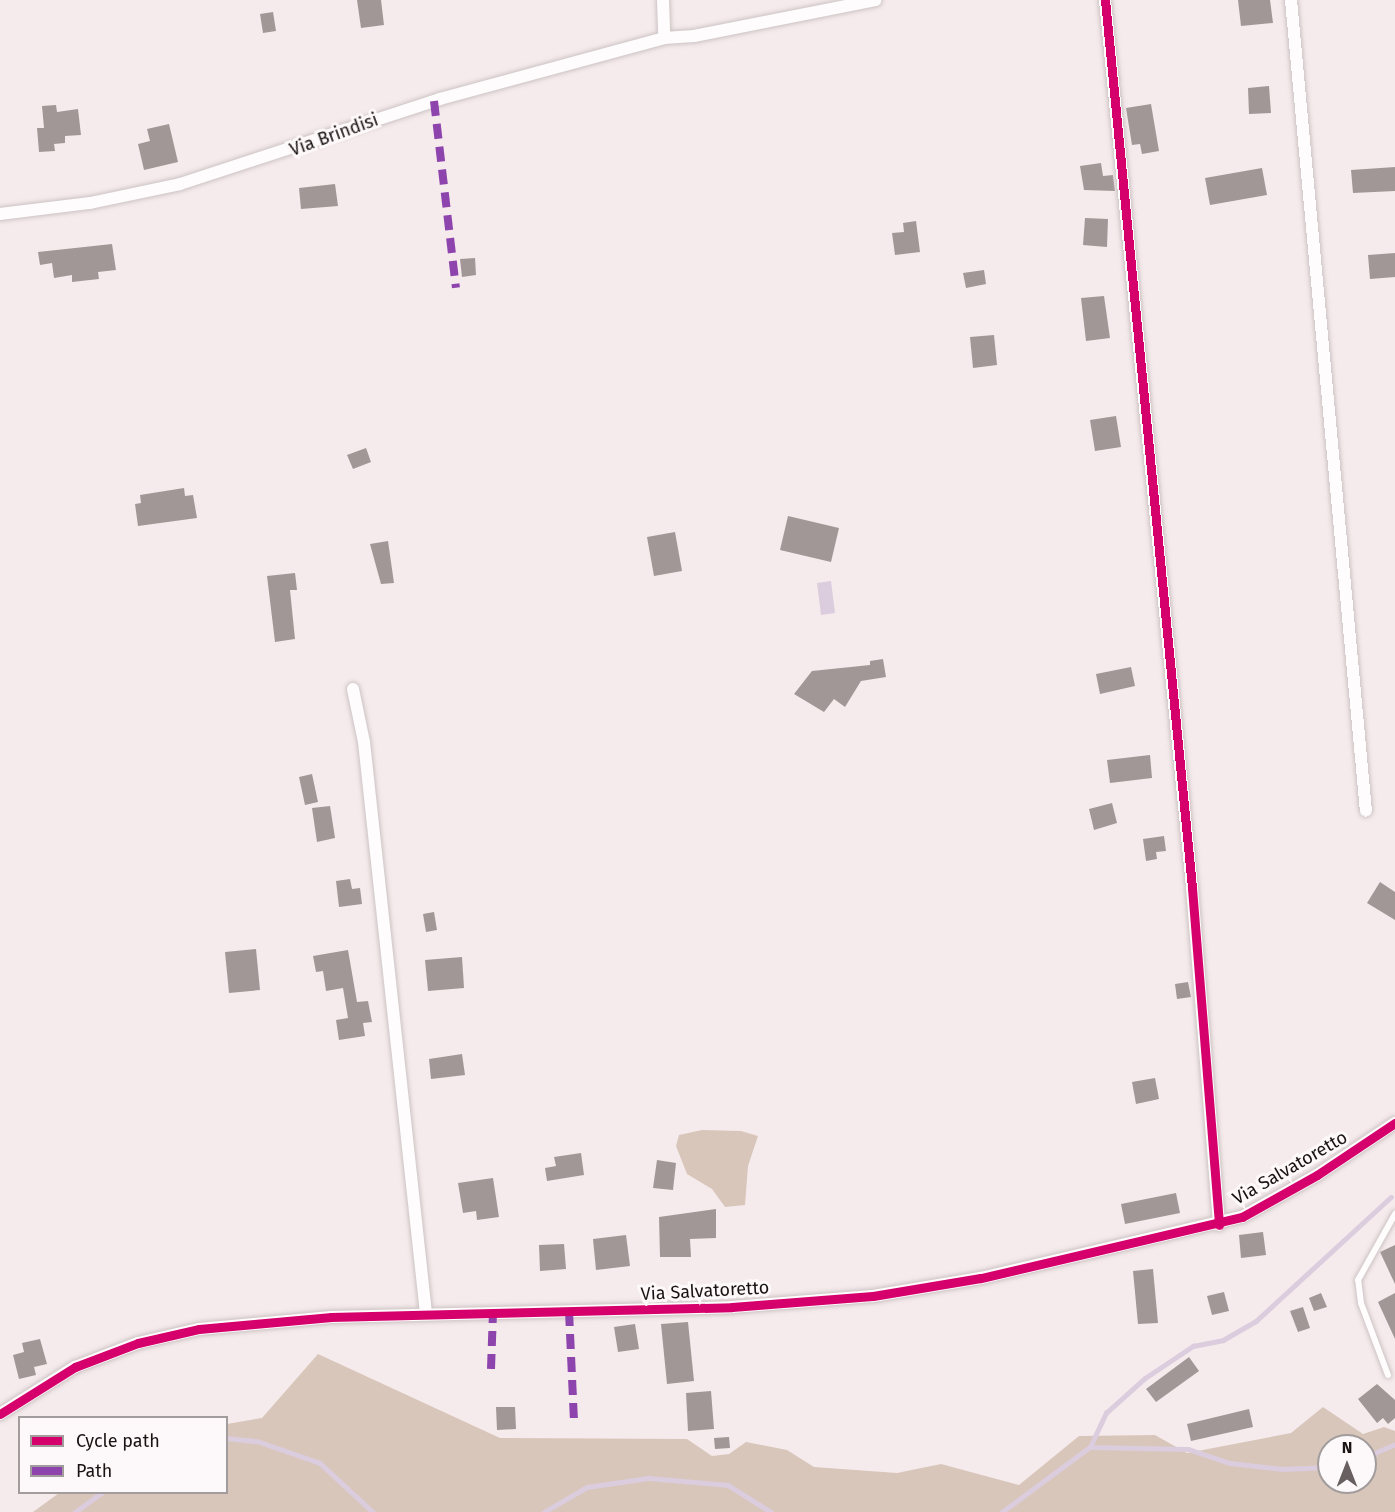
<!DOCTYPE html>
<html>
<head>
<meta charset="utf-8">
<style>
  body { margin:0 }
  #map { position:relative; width:1395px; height:1512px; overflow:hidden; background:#f6ebec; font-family:"Fira Sans",sans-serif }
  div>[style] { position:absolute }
  .forest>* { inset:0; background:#d8c6bb }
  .water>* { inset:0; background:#dbccde }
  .stream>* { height:4.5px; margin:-2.25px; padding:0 2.25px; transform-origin:2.25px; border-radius:2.25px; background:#dbccde }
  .building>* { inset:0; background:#a19796 }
  .roads { filter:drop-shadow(0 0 2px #ccc3c4) drop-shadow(0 0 2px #ccc3c4) }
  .service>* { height:6px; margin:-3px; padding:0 3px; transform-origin:3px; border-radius:3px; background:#fefcfc }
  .minor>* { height:12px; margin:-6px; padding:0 6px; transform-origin:6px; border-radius:6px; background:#fefcfc }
  .quiet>* { height:8px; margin-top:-4px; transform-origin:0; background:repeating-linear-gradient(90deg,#8e44ad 0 15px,transparent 0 23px) }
  .cycleway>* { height:9px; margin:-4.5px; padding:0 4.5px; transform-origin:4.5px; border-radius:4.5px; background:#d6006c }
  span { translate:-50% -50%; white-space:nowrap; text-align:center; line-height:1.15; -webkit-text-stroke:6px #fdf8f9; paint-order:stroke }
  .street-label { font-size:18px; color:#1a1314 }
  .legend { position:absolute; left:18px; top:1416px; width:210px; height:78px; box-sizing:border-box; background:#fdf8f9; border:2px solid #a29c9d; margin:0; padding:8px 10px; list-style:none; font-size:18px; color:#1a1314 }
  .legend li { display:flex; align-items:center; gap:12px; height:30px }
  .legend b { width:30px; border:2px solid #a29c9d }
  .north { position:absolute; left:1317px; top:1434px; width:60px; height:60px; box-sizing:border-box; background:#fdf8f9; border:2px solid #a29c9d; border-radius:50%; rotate:0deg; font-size:16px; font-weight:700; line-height:24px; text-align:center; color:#1a1314 }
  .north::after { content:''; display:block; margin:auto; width:21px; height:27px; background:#675f60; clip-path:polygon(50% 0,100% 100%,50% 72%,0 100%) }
</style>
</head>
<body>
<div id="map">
  <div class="forest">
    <i style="clip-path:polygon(702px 1130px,741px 1131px,758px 1136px,748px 1166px,745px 1205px,725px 1207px,712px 1189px,687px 1174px,676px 1146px,679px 1135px)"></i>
    <i style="clip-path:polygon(evenodd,318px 1354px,500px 1438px,687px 1439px,712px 1456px,729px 1454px,746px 1442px,787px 1450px,814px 1467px,897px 1473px,941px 1464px,1019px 1485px,1079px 1436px,1155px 1435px,1187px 1453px,1291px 1433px,1323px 1407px,1363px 1434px,1384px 1427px,1395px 1431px,1395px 1512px,33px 1512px,59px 1493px,226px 1492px,227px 1424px,262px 1418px,318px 1354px,1329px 1446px,1365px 1446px,1365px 1482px,1329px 1482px,1329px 1446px)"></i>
  </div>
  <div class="water">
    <i style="clip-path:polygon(831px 581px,835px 613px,821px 615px,817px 583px)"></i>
  </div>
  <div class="stream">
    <i style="left:226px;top:1438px;width:31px;rotate:6deg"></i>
    <i style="left:257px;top:1441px;width:67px;rotate:19.2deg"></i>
    <i style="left:320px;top:1463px;width:72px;rotate:42.8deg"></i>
    <i style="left:1090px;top:1447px;width:38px;rotate:-65deg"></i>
    <i style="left:1106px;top:1413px;width:52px;rotate:-41.9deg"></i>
    <i style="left:1145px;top:1378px;width:58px;rotate:-33.7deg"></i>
    <i style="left:1193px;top:1346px;width:31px;rotate:-11deg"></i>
    <i style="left:1223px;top:1340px;width:38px;rotate:-30deg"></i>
    <i style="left:1256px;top:1321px;width:183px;rotate:-42.6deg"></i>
    <i style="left:1365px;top:1457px;width:33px;rotate:-23deg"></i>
    <i style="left:75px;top:1512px;width:34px;rotate:-36deg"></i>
    <i style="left:544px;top:1512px;width:50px;rotate:-30.2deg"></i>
    <i style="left:587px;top:1487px;width:63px;rotate:-8.3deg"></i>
    <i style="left:649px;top:1478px;width:79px;rotate:5.1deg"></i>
    <i style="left:728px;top:1485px;width:51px;rotate:32.1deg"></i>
    <i style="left:1002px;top:1512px;width:109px;rotate:-36.5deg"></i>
    <i style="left:1090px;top:1447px;width:98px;rotate:1.2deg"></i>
    <i style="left:1188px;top:1449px;width:44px;rotate:18.4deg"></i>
    <i style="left:1230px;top:1463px;width:53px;rotate:6.5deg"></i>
    <i style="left:1283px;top:1469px;width:46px;rotate:-2.5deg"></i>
  </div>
  <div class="building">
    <i style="clip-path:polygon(357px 0,381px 0,384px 25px,361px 28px)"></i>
    <i style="clip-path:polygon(1238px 0,1270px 0,1273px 23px,1241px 26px)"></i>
    <i style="clip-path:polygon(273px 12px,276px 31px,263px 33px,260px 14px)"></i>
    <i style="clip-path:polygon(1269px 86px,1271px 113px,1249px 114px,1248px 88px)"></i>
    <i style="clip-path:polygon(1151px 104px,1159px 151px,1142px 154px,1140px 144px,1132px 145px,1126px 108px)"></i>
    <i style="clip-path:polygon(56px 105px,57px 112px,78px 109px,81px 135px,65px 136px,65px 143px,54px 144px,55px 151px,39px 152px,37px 128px,44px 128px,42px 106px)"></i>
    <i style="clip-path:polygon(169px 124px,178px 162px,144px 170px,138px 144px,150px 141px,147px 129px)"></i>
    <i style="clip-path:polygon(1101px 163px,1103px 176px,1113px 175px,1115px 191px,1084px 190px,1080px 166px)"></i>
    <i style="clip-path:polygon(1395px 167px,1395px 191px,1353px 193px,1351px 170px)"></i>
    <i style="clip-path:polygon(1262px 168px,1267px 195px,1210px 205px,1205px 178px)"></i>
    <i style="clip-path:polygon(335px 184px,338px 206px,301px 209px,299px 188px)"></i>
    <i style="clip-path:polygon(1085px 218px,1108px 219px,1107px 247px,1083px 245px)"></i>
    <i style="clip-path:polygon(916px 221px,920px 252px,895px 255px,892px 233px,904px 232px,903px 223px)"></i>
    <i style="clip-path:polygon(112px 244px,116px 270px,98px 272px,99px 279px,72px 282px,72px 275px,54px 278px,52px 263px,40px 265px,38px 252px)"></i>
    <i style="clip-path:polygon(1395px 253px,1395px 277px,1370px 279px,1368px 255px)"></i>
    <i style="clip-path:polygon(475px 258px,476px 275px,462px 277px,460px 259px)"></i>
    <i style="clip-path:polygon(984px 270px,986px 284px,966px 288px,963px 273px)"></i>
    <i style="clip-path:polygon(1104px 296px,1110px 338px,1086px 341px,1081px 298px)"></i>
    <i style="clip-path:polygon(994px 335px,997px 365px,973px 368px,970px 337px)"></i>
    <i style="clip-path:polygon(1116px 416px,1121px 447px,1095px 451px,1090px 420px)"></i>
    <i style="clip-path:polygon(366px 448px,371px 462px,353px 469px,347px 455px)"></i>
    <i style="clip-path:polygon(184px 488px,185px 496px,193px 495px,197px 518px,138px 526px,135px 504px,141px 503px,140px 495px)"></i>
    <i style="clip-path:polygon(788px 516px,839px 528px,831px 562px,780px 550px)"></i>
    <i style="clip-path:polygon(675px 532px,682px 571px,654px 576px,647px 537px)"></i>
    <i style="clip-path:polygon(388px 541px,394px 583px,381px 584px,370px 544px)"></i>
    <i style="clip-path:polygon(295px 573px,297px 590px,290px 590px,295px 639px,275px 642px,267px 576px)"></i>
    <i style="clip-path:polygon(883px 659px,886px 677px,861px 681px,845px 707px,834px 699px,824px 712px,794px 694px,812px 671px,870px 665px,870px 661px)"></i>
    <i style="clip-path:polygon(1131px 667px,1135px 686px,1100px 694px,1096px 674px)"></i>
    <i style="clip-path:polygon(1150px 755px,1152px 778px,1110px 783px,1107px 760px)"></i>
    <i style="clip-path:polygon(312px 774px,318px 802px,305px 805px,299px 777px)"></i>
    <i style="clip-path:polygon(1112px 803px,1117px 823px,1094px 830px,1089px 809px)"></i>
    <i style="clip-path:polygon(330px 806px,335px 838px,317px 842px,312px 808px)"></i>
    <i style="clip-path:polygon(1164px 836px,1166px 851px,1156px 852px,1157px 859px,1146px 861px,1143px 839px)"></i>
    <i style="clip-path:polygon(350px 879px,352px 889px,360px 888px,362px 904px,339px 907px,336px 881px)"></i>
    <i style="clip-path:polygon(1380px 882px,1395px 892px,1395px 920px,1367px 903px)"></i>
    <i style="clip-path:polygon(434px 912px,437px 930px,426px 932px,423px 914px)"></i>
    <i style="clip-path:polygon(256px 949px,260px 990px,229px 993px,225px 952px)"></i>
    <i style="clip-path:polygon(348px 950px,357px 1002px,368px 1001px,372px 1022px,363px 1023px,365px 1036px,339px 1040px,336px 1020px,348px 1018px,343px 988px,326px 991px,323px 971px,316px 972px,313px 956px)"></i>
    <i style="clip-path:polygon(462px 957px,464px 988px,428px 991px,425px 960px)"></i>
    <i style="clip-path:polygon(1188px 982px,1191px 997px,1177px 999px,1175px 984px)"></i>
    <i style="clip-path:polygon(462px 1054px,465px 1075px,431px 1079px,429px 1059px)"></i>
    <i style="clip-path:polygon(1155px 1078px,1159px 1099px,1136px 1104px,1132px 1082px)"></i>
    <i style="clip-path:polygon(581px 1153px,584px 1175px,547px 1181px,545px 1168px,556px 1166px,554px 1157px)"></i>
    <i style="clip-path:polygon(657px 1160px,676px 1163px,673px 1190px,653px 1188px)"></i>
    <i style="clip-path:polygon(493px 1178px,499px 1217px,477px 1220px,476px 1211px,463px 1213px,458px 1183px)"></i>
    <i style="clip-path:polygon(1176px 1193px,1180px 1213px,1125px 1224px,1121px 1204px)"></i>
    <i style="clip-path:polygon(716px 1209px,716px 1238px,690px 1239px,691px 1257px,660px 1257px,659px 1217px)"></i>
    <i style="clip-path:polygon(1263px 1232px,1266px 1255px,1241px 1258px,1239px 1235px)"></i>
    <i style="clip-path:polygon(626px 1235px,630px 1266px,596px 1270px,593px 1239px)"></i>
    <i style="clip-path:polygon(564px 1244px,566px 1269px,540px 1271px,539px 1245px)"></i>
    <i style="clip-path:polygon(1395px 1245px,1395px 1284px,1380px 1252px)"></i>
    <i style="clip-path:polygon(1153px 1269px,1158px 1323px,1138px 1324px,1133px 1271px)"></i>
    <i style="clip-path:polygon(1224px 1292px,1229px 1311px,1212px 1315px,1207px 1296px)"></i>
    <i style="clip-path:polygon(1321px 1293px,1327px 1307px,1314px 1311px,1309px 1298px)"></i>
    <i style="clip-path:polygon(1395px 1293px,1395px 1339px,1378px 1302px)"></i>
    <i style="clip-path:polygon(1303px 1307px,1310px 1328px,1298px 1332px,1290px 1311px)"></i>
    <i style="clip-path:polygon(688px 1322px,694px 1381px,667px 1384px,661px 1324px)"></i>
    <i style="clip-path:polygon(635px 1324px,639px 1349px,618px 1352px,614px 1327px)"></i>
    <i style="clip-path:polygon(40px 1339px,47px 1364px,34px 1367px,36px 1375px,19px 1379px,13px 1355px,24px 1352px,22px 1343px)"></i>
    <i style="clip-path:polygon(1189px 1357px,1199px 1371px,1156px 1402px,1146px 1389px)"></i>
    <i style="clip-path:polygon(1377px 1384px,1395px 1400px,1395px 1418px,1388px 1424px,1383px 1418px,1377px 1423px,1358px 1399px)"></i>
    <i style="clip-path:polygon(711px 1391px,714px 1429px,688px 1431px,686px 1393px)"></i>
    <i style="clip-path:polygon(496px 1407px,515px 1407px,516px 1429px,497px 1430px)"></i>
    <i style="clip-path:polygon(1249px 1409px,1253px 1427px,1191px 1441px,1187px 1424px)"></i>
    <i style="clip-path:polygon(729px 1437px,730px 1448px,715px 1449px,714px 1438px)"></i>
  </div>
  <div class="roads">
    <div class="service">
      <i style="left:1388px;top:1375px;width:77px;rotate:-110.6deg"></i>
      <i style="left:1361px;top:1303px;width:23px;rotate:-97deg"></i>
      <i style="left:1358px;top:1280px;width:76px;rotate:-60.7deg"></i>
    </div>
    <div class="minor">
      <i style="left:663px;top:0;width:38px;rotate:88deg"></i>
      <i style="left:664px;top:38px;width:30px;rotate:-4deg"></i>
      <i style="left:694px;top:36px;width:185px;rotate:-11.2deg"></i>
      <i style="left:1105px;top:0;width:892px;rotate:84.4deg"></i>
      <i style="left:1192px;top:888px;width:338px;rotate:85.4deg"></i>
      <i style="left:1291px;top:0;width:814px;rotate:84.72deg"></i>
      <i style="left:0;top:214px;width:91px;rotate:-7deg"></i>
      <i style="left:90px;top:203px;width:92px;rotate:-11.9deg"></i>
      <i style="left:180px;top:184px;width:274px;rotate:-18.1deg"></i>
      <i style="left:440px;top:99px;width:232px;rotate:-15.2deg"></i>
      <i style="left:353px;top:689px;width:54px;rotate:78.3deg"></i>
      <i style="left:364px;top:742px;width:575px;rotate:83.81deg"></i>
      <i style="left:0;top:1414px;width:89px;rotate:-32.1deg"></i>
      <i style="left:75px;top:1367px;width:67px;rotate:-20.9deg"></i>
      <i style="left:138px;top:1343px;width:63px;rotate:-12.9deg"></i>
      <i style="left:199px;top:1329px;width:133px;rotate:-5.2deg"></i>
      <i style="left:331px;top:1317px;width:401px;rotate:-1.4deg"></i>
      <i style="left:732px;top:1307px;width:141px;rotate:-4.5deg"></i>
      <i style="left:873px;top:1296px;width:109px;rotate:-9.5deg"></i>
      <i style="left:981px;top:1278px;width:268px;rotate:-13.2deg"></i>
      <i style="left:1242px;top:1217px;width:86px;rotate:-29.2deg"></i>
      <i style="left:1317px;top:1175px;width:94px;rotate:-33.7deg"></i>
    </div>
  </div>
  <div class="quiet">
    <i style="left:434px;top:101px;width:188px;rotate:83.3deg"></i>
    <i style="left:569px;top:1311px;width:111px;rotate:87.4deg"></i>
    <i style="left:491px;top:1369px;width:57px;rotate:-88deg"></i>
  </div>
  <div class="cycleway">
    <i style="left:1105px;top:0;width:892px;rotate:84.4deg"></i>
    <i style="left:1192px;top:888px;width:338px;rotate:85.4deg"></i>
    <i style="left:0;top:1414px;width:89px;rotate:-32.1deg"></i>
    <i style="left:75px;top:1367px;width:67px;rotate:-20.9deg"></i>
    <i style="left:138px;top:1343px;width:63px;rotate:-12.9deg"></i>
    <i style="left:199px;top:1329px;width:133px;rotate:-5.2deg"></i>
    <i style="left:331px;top:1317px;width:401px;rotate:-1.4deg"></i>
    <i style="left:732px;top:1307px;width:141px;rotate:-4.5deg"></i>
    <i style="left:873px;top:1296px;width:109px;rotate:-9.5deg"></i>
    <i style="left:981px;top:1278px;width:268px;rotate:-13.2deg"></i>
    <i style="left:1242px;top:1217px;width:86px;rotate:-29.2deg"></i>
    <i style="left:1317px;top:1175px;width:94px;rotate:-33.7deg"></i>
  </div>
  <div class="street-label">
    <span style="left:334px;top:135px;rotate:-20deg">Via Brindisi</span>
    <span style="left:1290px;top:1168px;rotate:-30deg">Via Salvatoretto</span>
    <span style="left:705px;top:1291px;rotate:-3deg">Via Salvatoretto</span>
  </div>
  <ul class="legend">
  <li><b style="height:8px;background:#d6006c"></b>Cycle path</li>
  <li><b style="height:8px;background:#8e44ad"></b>Path</li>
  </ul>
  <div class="north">N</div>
</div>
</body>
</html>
